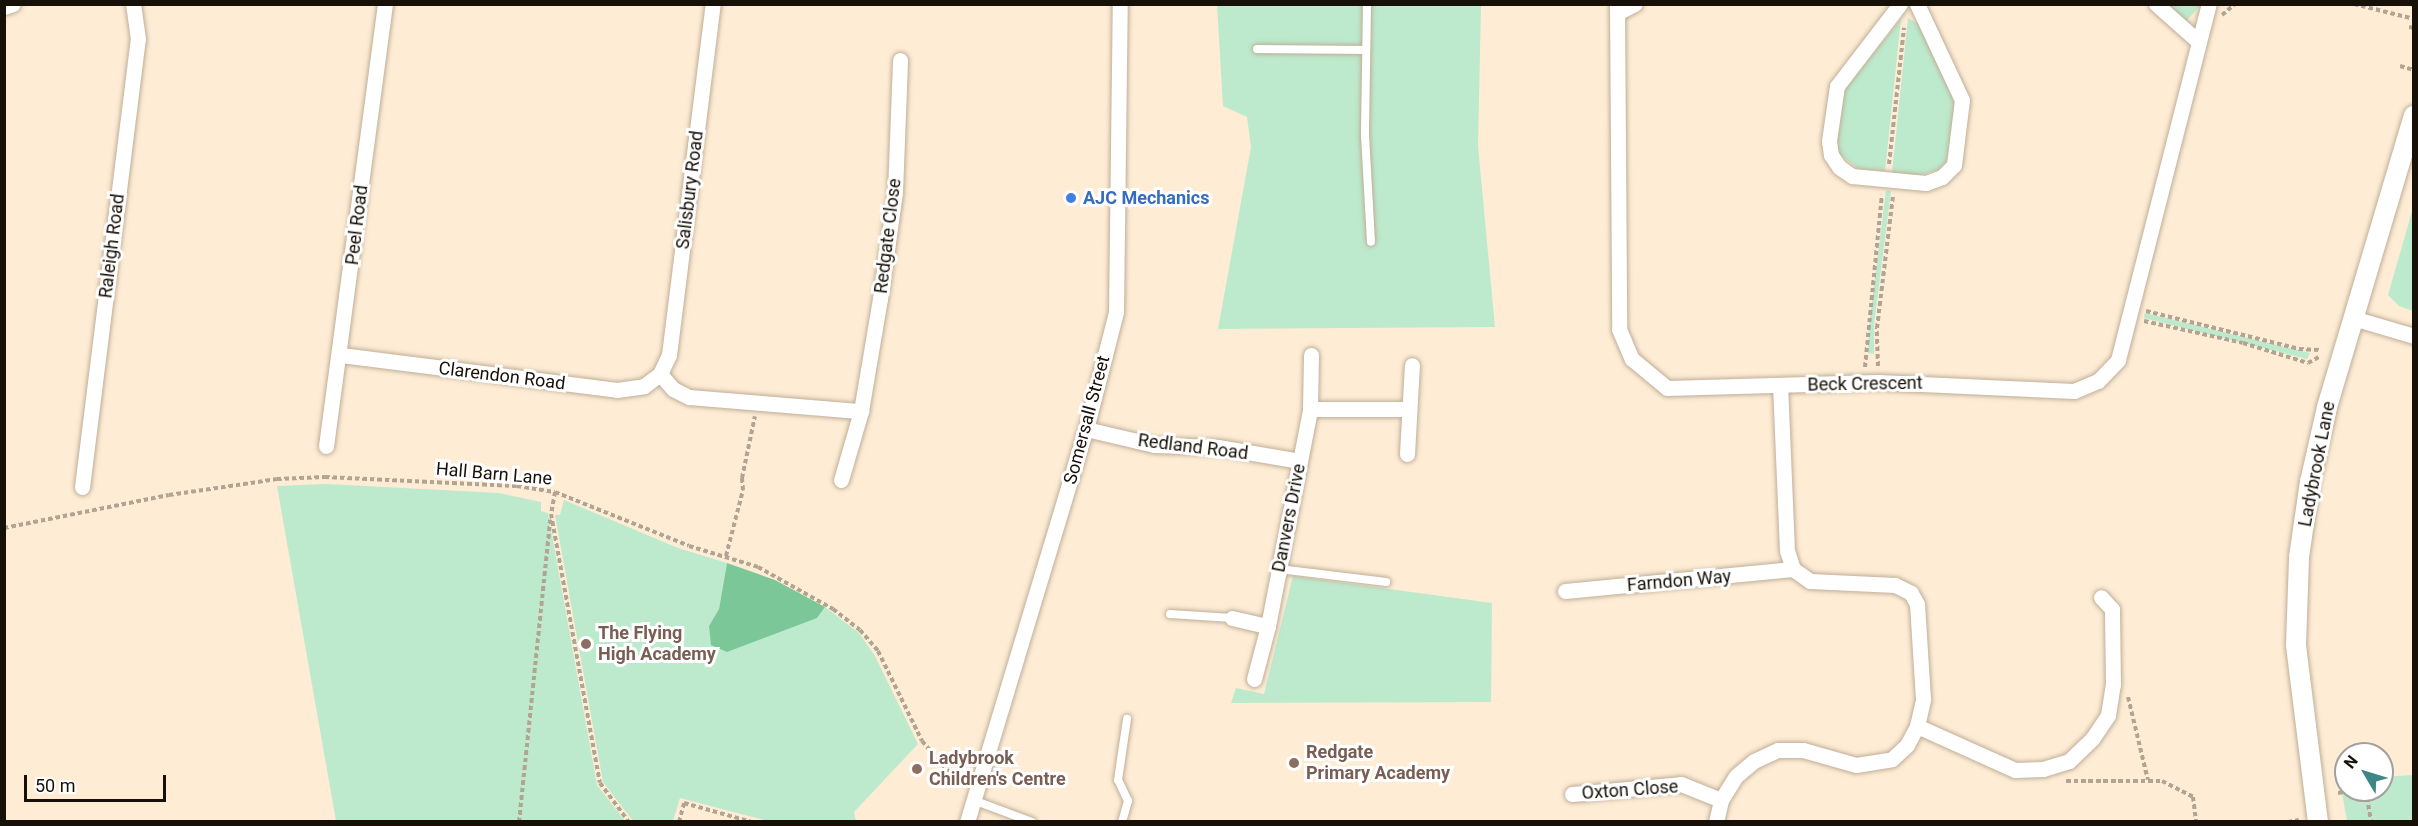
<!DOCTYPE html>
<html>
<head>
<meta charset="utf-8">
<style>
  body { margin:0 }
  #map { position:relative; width:2418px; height:826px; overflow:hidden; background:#feecd5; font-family:Roboto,sans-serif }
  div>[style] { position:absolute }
  .green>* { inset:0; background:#bdeacc }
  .forest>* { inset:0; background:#7bc798 }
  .path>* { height:4px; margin-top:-2px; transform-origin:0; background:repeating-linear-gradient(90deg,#b2a492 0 4.5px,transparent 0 7.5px) }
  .roads { filter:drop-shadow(0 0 2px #bfae98) drop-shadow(0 0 2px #bfae98) }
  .service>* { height:8px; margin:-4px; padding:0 4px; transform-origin:4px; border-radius:4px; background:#fff }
  .minor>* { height:15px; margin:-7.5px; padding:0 7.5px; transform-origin:7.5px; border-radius:7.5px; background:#fff }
  .tertiary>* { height:20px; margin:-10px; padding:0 10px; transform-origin:10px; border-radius:10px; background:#fff }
  .dots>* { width:16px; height:16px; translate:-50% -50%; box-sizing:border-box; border:3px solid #fff; border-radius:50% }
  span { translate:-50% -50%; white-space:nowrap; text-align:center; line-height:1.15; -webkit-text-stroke:6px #fff; paint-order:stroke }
  .street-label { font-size:18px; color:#161008 }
  .shop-label { font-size:18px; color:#366cbe; font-weight:700 }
  .left { translate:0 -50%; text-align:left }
  .education-label { font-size:18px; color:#785e54; font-weight:700 }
  .frame { position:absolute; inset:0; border:6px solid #161008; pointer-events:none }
  .north { position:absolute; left:2334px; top:742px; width:60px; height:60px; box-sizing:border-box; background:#fff; border:2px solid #a29f9c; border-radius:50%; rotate:308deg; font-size:16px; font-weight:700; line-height:24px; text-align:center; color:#161008 }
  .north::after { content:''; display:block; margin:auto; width:21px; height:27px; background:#3f8785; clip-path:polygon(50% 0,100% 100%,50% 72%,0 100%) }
  .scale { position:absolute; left:24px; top:775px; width:142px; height:27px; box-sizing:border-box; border:3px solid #161008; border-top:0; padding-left:8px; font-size:18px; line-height:21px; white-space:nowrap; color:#161008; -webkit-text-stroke:4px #fff; paint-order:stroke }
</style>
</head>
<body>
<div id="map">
  <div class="green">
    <i style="clip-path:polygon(1217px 5px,1481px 5px,1478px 146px,1495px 327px,1218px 329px,1251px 147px,1247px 117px,1223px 106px)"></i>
    <i style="clip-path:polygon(2169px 5px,2201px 5px,2187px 20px,2181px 20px)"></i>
    <i style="clip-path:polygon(1908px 18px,1922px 26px,1955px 104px,1947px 160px,1940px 169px,1918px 176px,1892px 173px)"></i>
    <i style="clip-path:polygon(1901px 19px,1885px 171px,1859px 169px,1839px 154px,1836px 141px,1842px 93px)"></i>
    <i style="clip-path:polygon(1886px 190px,1891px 191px,1874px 325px,1874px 354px,1868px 353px,1869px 325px)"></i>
    <i style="clip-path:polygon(2413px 208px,2413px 311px,2399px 306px,2388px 295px)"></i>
    <i style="clip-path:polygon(2145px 313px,2297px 350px,2310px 353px,2307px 359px,2144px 318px)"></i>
    <i style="clip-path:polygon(326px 484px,499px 493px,541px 502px,541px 511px,548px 513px,597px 785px,625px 821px,336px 821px,277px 486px)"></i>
    <i style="clip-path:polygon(564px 500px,678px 548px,727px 563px,719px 609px,709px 626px,817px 618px,825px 607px,859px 633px,875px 656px,918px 744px,854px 812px,856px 821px,768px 821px,680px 798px,673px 821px,633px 821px,603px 782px,555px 515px,560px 515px)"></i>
    <i style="clip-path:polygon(1293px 576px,1492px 603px,1491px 702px,1231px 703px,1236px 688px,1264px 694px)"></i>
    <i style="clip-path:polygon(2413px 775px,2413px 821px,2347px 821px,2340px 781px,2346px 780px,2346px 790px,2382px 790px,2382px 777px)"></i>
  </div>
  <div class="forest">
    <i style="clip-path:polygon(727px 563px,775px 580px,825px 607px,817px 618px,727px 652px,711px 645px,709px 626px,719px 609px)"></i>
  </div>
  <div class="path">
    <i style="left:2354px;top:4px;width:58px;rotate:14deg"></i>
    <i style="left:2411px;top:4px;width:2px;rotate:27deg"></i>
    <i style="left:2222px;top:15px;width:17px;rotate:-40deg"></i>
    <i style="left:2409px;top:27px;width:5px;rotate:11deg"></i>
    <i style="left:2400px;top:66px;width:15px;rotate:16deg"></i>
    <i style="left:1889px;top:164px;width:137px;rotate:-83.7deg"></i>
    <i style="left:2146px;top:311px;width:158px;rotate:13.9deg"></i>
    <i style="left:2299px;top:349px;width:20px;rotate:3deg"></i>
    <i style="left:2144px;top:321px;width:101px;rotate:12.5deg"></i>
    <i style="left:2243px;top:343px;width:68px;rotate:17.1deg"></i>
    <i style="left:2308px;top:363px;width:13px;rotate:-29deg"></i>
    <i style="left:1878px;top:366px;width:38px;rotate:-92deg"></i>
    <i style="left:1877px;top:328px;width:134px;rotate:-83.1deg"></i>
    <i style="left:1865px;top:367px;width:173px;rotate:-84.4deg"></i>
    <i style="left:555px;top:492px;width:22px;rotate:100deg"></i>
    <i style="left:551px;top:514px;width:273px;rotate:79.7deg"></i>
    <i style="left:600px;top:783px;width:49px;rotate:53.4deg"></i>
    <i style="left:4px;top:528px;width:168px;rotate:-11.3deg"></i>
    <i style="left:169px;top:495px;width:109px;rotate:-8.4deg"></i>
    <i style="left:277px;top:479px;width:48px;rotate:-2.4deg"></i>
    <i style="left:325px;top:477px;width:192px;rotate:2.7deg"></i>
    <i style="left:517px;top:486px;width:38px;rotate:9deg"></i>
    <i style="left:555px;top:492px;width:144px;rotate:21.9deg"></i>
    <i style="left:689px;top:546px;width:72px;rotate:16.9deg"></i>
    <i style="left:758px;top:567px;width:86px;rotate:29.2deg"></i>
    <i style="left:833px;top:609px;width:34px;rotate:38deg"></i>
    <i style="left:860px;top:630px;width:28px;rotate:49deg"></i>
    <i style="left:878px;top:651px;width:100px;rotate:63.9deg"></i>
    <i style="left:922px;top:741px;width:60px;rotate:49.1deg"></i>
    <i style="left:726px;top:556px;width:68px;rotate:-75.6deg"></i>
    <i style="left:743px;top:490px;width:12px;rotate:-95deg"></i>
    <i style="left:742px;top:478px;width:63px;rotate:-78.2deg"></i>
    <i style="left:2128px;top:697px;width:85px;rotate:76.5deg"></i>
    <i style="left:2066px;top:781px;width:96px"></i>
    <i style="left:2162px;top:781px;width:35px;rotate:27deg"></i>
    <i style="left:2193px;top:797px;width:25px;rotate:83deg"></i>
    <i style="left:2366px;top:790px;width:32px;rotate:81deg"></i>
    <i style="left:2338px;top:793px;width:19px;rotate:-9deg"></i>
    <i style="left:519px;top:822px;width:304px;rotate:-84.1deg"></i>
    <i style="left:679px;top:822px;width:20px;rotate:-75deg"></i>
    <i style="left:684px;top:803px;width:71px;rotate:15.6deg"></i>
    <i style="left:2288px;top:822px;width:11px;rotate:-10deg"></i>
  </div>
  <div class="roads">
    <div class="service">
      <i style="left:1367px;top:4px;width:131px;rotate:90.9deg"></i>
      <i style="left:1365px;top:135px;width:107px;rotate:86.8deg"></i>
      <i style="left:1257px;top:49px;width:109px;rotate:0.5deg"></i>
      <i style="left:1279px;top:569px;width:108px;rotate:6.9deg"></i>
      <i style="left:1170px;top:614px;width:62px;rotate:3.7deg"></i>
      <i style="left:973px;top:800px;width:63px;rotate:20.4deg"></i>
      <i style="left:1122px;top:822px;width:22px;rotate:-74deg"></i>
      <i style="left:1128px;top:801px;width:23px;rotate:-115deg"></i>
      <i style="left:1118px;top:780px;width:62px;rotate:-81.6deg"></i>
    </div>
    <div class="minor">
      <i style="left:1617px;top:4px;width:325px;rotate:89.6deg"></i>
      <i style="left:1619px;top:329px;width:33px;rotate:67deg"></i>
      <i style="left:1632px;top:359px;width:45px;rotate:39.6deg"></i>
      <i style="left:1667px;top:388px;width:211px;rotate:-1.6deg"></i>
      <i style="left:1878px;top:382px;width:196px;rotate:2.6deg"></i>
      <i style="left:2074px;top:391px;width:26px;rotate:-23deg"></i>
      <i style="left:2098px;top:381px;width:29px;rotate:-46deg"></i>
      <i style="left:2118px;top:360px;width:367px;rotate:-75.7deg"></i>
      <i style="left:1900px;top:4px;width:103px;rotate:127.5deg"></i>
      <i style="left:1837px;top:86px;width:56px;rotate:98.3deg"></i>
      <i style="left:1829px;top:141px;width:14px;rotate:82deg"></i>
      <i style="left:1831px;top:155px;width:14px;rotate:56deg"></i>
      <i style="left:1839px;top:167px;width:16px;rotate:35deg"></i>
      <i style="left:1852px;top:176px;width:74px;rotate:5.4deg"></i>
      <i style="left:1926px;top:183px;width:17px;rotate:-21deg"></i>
      <i style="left:1942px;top:177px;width:17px;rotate:-45deg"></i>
      <i style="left:1954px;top:165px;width:65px;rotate:-83deg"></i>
      <i style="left:1962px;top:100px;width:106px;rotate:-115.1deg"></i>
      <i style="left:2156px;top:4px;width:57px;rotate:41.5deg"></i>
      <i style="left:4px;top:7px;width:9px;rotate:-18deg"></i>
      <i style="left:1617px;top:13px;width:20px;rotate:-27deg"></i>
      <i style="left:2353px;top:318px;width:64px;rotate:16.4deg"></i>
      <i style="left:341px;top:355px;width:278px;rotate:7.2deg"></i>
      <i style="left:617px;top:390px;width:27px;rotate:-8deg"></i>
      <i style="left:644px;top:386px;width:20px;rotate:-37deg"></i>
      <i style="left:660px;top:374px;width:21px;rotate:-65deg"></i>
      <i style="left:669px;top:355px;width:354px;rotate:-82.9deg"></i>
      <i style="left:660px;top:374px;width:20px;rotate:49deg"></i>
      <i style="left:673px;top:389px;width:18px;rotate:27deg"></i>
      <i style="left:689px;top:397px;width:173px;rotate:4.7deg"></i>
      <i style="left:1310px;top:409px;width:97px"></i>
      <i style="left:1086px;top:429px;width:70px;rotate:13.2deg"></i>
      <i style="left:1154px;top:445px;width:64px;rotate:1.8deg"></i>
      <i style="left:1218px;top:447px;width:83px;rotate:9.7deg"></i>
      <i style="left:326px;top:446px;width:446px;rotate:-82.4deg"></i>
      <i style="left:1407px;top:454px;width:89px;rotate:-86.8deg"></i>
      <i style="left:841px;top:480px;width:72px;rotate:-73.8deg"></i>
      <i style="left:861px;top:411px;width:114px;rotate:-80.4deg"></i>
      <i style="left:880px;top:299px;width:108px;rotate:-82deg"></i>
      <i style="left:895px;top:192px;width:132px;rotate:-87.8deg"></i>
      <i style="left:82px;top:487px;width:451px;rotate:-82.9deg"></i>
      <i style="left:138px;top:39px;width:35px;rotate:-98deg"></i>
      <i style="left:1565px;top:591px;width:229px;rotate:-5.5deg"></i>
      <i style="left:1232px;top:618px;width:37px;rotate:13deg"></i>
      <i style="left:1254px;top:679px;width:55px;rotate:-75.2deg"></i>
      <i style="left:1268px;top:626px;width:221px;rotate:-79deg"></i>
      <i style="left:1310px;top:409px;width:54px;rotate:-88.9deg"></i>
      <i style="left:1917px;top:726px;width:107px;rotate:24.2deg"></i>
      <i style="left:2015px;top:770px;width:28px;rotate:-2deg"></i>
      <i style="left:2043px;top:769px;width:27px;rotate:-17deg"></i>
      <i style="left:2069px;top:761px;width:32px;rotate:-44deg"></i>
      <i style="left:2092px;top:739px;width:29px;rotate:-56deg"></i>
      <i style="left:2108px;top:715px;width:30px;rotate:-81deg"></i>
      <i style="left:2113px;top:685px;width:76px;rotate:-90.8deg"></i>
      <i style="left:2112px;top:609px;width:16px;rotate:-133deg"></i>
      <i style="left:1572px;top:794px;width:109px;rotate:-5.2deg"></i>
      <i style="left:1681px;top:784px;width:43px;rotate:21.8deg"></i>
      <i style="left:967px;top:822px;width:411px;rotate:-73.2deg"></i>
      <i style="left:1086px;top:429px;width:121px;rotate:-75.6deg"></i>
      <i style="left:1116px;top:312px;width:308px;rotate:-89.3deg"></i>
      <i style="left:1716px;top:822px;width:23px;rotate:-77deg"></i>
      <i style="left:1721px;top:800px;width:28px;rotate:-58deg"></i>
      <i style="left:1736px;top:776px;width:23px;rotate:-40deg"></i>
      <i style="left:1754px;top:761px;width:26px;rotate:-25deg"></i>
      <i style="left:1778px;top:750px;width:25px"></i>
      <i style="left:1803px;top:750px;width:55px;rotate:15.8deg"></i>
      <i style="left:1856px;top:765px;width:36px;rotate:-9deg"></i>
      <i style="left:1892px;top:759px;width:21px;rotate:-43deg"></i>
      <i style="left:1907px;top:745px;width:21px;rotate:-62deg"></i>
      <i style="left:1917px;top:726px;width:28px;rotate:-77deg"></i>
      <i style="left:1923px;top:699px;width:95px;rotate:-93.6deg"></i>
      <i style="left:1917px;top:604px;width:13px;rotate:-119deg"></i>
      <i style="left:1911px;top:593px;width:18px;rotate:-153deg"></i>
      <i style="left:1895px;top:585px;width:85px;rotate:-177.3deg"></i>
      <i style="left:1810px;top:581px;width:21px;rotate:-145deg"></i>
      <i style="left:1793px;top:569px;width:19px;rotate:-108deg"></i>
      <i style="left:1787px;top:551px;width:166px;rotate:-92.4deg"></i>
    </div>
    <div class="tertiary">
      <i style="left:2318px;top:822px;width:178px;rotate:-97.1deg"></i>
      <i style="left:2296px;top:645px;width:88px;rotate:-88deg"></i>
      <i style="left:2299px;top:557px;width:76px;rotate:-81.7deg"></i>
      <i style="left:2310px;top:482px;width:77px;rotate:-77.2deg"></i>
      <i style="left:2327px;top:407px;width:304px;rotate:-73.4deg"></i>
    </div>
  </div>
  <div class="dots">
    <i style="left:1071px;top:198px;background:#3f7fe0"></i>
    <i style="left:586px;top:644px;background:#8d6e63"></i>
    <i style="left:1294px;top:763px;background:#8d6e63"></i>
    <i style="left:917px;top:769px;background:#8d6e63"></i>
  </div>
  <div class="street-label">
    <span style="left:690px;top:190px;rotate:-83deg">Salisbury Road</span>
    <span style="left:357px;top:225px;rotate:-83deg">Peel Road</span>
    <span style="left:888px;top:236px;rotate:-83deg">Redgate Close</span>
    <span style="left:112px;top:246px;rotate:-83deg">Raleigh Road</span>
    <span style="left:502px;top:376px;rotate:7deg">Clarendon Road</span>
    <span style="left:1865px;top:384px;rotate:-1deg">Beck Crescent</span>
    <span style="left:1087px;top:420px;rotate:-75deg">Somersall Street</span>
    <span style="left:1193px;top:447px;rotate:7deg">Redland Road</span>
    <span style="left:2317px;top:464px;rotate:-79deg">Ladybrook Lane</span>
    <span style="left:494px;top:474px;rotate:5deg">Hall Barn Lane</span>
    <span style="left:1289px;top:518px;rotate:-79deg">Danvers Drive</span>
    <span style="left:1679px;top:581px;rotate:-5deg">Farndon Way</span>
    <span style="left:1630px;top:790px;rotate:-4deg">Oxton Close</span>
  </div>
  <div class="shop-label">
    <span class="left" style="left:1083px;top:198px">AJC Mechanics</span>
  </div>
  <div class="education-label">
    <span class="left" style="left:598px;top:644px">The Flying<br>High Academy</span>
    <span class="left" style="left:1306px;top:763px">Redgate<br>Primary Academy</span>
    <span class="left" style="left:929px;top:769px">Ladybrook<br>Children's Centre</span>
  </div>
  <div class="frame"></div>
  <div class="north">N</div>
  <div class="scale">50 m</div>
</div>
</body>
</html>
